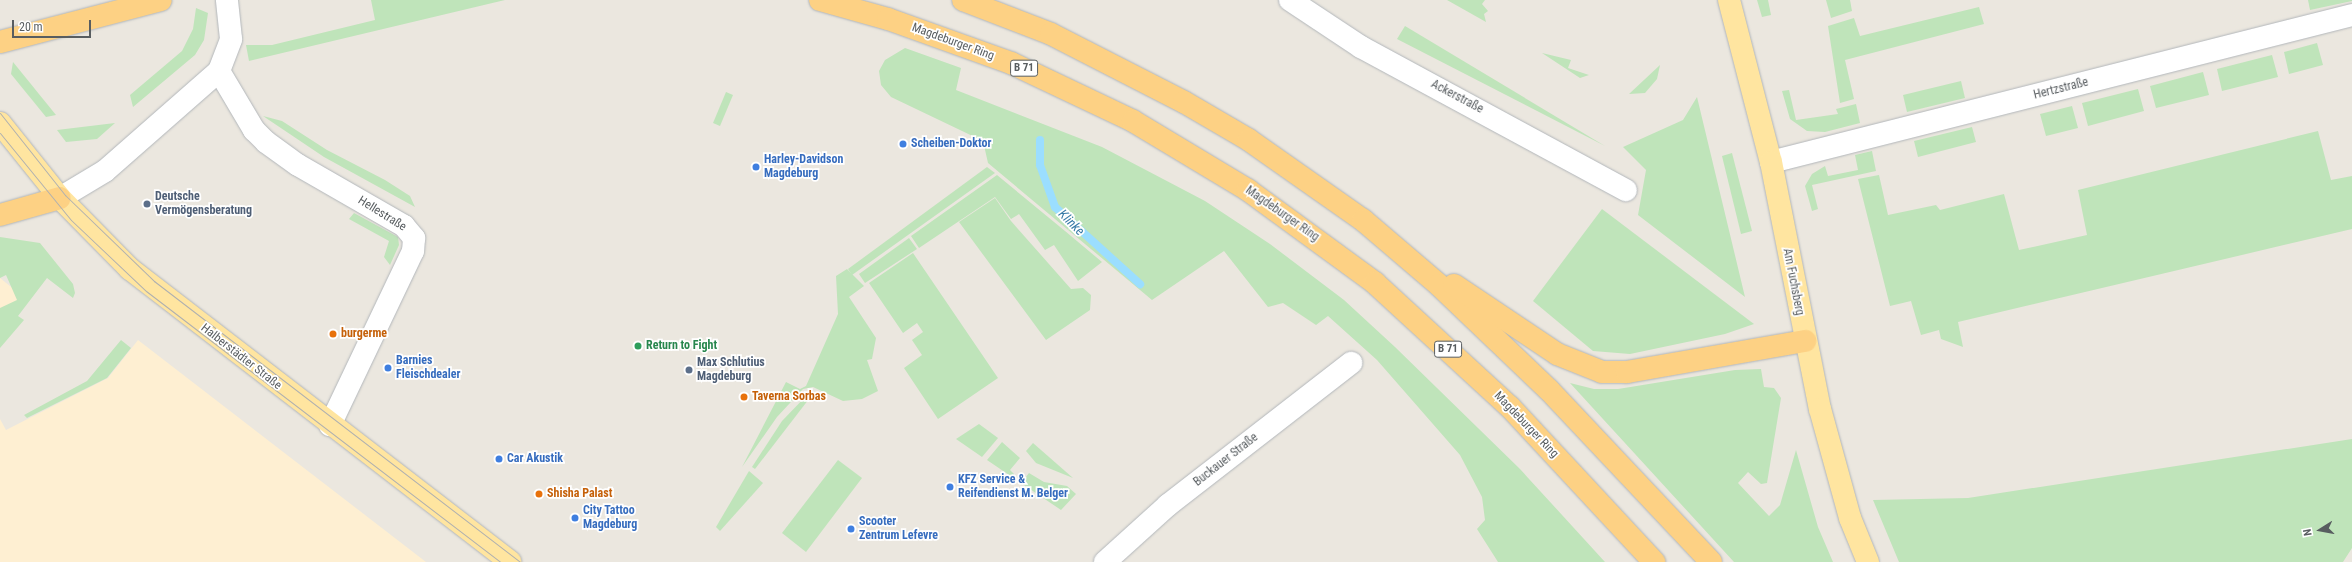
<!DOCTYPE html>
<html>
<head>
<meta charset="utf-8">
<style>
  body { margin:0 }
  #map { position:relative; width:2352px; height:562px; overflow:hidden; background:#ebe7df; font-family:"Roboto Condensed",sans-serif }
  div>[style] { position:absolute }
  .commercial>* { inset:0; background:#feefd2 }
  .green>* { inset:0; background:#bfe4ba }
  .stream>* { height:8px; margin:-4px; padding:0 4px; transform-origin:4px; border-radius:4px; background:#9bdeff }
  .roads { filter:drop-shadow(0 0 1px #b2b6ba) drop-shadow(0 0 1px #b2b6ba) }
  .minor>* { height:22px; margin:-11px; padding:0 11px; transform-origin:11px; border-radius:11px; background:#fff }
  .major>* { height:22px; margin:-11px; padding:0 11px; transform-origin:11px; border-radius:11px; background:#ffe5a0 }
  .highway>* { height:22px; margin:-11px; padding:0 11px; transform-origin:11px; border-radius:11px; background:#fdd184 }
  .tram>* { height:1px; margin:-0.5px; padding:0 0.5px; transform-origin:0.5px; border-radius:0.5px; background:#afb0b0 }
  .dots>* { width:11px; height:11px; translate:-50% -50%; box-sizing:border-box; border:2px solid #fff; border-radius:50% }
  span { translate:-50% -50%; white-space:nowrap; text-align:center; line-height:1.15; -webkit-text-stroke:3.5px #fff; paint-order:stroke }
  .shield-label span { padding:1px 3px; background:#fff; border:1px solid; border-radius:3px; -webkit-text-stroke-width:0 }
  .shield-label { font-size:11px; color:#585d60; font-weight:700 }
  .street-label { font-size:12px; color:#585d60 }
  .shop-label { font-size:12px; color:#366cbe; font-weight:700 }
  .left { translate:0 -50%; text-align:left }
  .service-label { font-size:12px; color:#4e5e75; font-weight:700 }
  .food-label { font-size:12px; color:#c56008; font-weight:700 }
  .leisure-label { font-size:12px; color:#27864d; font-weight:700 }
  .water-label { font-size:13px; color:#377aa7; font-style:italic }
  .north { position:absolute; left:2300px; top:510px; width:40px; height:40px; -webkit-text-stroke:3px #fff; paint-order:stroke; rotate:259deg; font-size:11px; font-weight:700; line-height:16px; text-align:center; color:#585d60 }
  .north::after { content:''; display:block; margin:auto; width:14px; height:18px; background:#585d60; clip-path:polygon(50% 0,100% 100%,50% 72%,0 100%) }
  .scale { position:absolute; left:12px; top:20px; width:79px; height:18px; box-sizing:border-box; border:2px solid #585d60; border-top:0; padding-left:5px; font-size:12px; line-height:14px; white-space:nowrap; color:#585d60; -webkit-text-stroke:3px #fff; paint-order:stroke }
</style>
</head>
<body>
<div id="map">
  <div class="commercial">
    <i style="clip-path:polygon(0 278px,26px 299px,0 332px)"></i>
    <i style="clip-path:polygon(138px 340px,426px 562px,0 562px,0 419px,6px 430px,108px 378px)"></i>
  </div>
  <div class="green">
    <i style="clip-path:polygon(371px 0,505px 0,249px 61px,246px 45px,272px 45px,375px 20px)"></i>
    <i style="clip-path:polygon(1447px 0,1485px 0,1482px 4px,1488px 11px,1484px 14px,1486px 22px)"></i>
    <i style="clip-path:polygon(1757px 0,1768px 0,1771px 15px,1762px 17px)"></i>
    <i style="clip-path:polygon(1826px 0,1850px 0,1852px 11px,1831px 18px)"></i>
    <i style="clip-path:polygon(2308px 0,2352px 0,2352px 1px,2310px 10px)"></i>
    <i style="clip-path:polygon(1979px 7px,1984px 24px,1845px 60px,1854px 99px,1840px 103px,1828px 26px,1854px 18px,1860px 36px)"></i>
    <i style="clip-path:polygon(196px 8px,208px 13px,204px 40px,195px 55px,133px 107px,130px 95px,182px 51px,193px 29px)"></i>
    <i style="clip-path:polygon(1405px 26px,1605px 146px,1397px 39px)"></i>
    <i style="clip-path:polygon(2317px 43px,2323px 65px,2289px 74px,2284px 52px)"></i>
    <i style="clip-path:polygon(905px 48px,961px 68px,956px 90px,1102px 147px,1205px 201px,1270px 244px,1344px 300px,1395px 347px,1520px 469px,1605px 562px,1498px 562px,1477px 529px,1485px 520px,1482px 497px,1460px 455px,1377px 360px,1328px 316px,1316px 325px,1283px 303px,1268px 307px,1224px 251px,1152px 300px,988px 163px,983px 141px,891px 97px,881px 85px,879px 71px,885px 60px)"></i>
    <i style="clip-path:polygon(1542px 53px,1571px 60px,1568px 68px,1589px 75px,1580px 78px)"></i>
    <i style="clip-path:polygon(2272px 55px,2278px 77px,2222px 91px,2217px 69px)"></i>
    <i style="clip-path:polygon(13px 62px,56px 115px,46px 117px,11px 74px)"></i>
    <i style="clip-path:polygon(1660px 65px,1657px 79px,1645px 93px,1629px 94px)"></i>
    <i style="clip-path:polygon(2203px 72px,2209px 95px,2156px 108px,2150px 86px)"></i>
    <i style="clip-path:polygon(1961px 81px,1965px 98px,1907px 112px,1903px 95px)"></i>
    <i style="clip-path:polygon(2138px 89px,2144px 111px,2088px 126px,2082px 103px)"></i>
    <i style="clip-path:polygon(1789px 90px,1796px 120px,1838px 114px,1836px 109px,1856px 104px,1860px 123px,1825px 132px,1807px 131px,1790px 119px,1782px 91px)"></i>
    <i style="clip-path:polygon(726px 92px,733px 95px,720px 126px,713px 123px)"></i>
    <i style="clip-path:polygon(1697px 97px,1745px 297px,1638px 215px,1646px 170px,1623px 147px,1683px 120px)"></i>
    <i style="clip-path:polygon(2072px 106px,2078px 128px,2046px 136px,2040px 114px)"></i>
    <i style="clip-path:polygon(263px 116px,282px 121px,327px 150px,385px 180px,410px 196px,415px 207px,324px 157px)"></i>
    <i style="clip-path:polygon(115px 123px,97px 139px,66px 142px,57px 130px)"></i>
    <i style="clip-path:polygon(1972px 127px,1976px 142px,1918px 157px,1914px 141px)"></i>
    <i style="clip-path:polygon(2318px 131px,2331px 180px,2352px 176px,2352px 229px,1958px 322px,1963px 347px,1941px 339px,1939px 330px,1921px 335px,1911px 301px,1890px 306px,1858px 179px,1879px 175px,1888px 215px,1936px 205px,1940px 210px,2004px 194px,2019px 250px,2087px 235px,2078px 190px)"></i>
    <i style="clip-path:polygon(1872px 151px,1876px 171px,1812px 185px,1818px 209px,1812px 211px,1805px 186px,1812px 174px,1825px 166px,1828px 176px,1858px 170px,1855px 155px)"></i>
    <i style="clip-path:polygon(1732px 153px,1752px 231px,1741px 234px,1722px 156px)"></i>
    <i style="clip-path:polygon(987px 167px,995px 173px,852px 275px,848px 269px)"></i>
    <i style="clip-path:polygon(997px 175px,1065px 231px,1102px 262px,1078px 281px,1054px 245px,1045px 250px,1019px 214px,1011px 219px,995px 197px,919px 248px,911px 236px)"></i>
    <i style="clip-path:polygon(995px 198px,1011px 221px,1071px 289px,1083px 288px,1091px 295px,1090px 310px,1046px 340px,959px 222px)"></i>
    <i style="clip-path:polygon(1602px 209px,1754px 324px,1725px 334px,1630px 354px,1593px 351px,1533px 301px)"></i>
    <i style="clip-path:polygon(354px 213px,398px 237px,399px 245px,390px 265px,384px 257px,389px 241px,349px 219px)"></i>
    <i style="clip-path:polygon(0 237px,40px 243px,73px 284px,75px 293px,73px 298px,47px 278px,18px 316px,24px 320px,0 348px,0 308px,17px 300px,6px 275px,0 278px)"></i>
    <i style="clip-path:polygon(909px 238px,917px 249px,865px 283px,859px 274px)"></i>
    <i style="clip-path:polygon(913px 253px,998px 378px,938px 419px,904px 368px,922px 355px,912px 340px,923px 332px,917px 323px,903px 333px,869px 283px)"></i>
    <i style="clip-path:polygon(847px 269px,864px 286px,849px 297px,876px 338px,872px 359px,867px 360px,878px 391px,862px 399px,843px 401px,813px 387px,803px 389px,777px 417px,742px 467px,786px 382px,800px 389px,806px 386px,838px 314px,836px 276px)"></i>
    <i style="clip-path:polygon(121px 340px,131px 348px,107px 378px,27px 418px,24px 415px,87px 381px)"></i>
    <i style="clip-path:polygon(1761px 369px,1764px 387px,1774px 388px,1781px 398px,1767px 483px,1761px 484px,1748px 472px,1738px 483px,1769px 516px,1780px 505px,1796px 450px,1818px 527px,1833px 562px,1734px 562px,1570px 383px,1594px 389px,1618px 389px,1735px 370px)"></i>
    <i style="clip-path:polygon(808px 394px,812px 395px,755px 469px,752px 467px,782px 421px)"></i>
    <i style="clip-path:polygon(979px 424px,998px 438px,982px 457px,956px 439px)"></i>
    <i style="clip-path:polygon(2352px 439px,2352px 548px,2343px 562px,1899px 562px,1873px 500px,1968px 498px)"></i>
    <i style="clip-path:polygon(1002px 442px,1020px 458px,1010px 470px,1014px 474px,1012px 477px,987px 460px)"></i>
    <i style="clip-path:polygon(1033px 443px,1073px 478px,1036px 463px,1026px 451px)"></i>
    <i style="clip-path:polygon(838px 460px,862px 478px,806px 552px,782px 533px)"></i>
    <i style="clip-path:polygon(749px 471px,763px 483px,720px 531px,716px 527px)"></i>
    <i style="clip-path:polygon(1029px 473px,1044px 482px,1067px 486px,1076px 494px,1061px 510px,1021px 483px)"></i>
  </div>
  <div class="stream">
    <i style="left:1040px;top:140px;width:25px;rotate:90deg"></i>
    <i style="left:1040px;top:165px;width:45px;rotate:70.3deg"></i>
    <i style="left:1055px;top:207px;width:115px;rotate:42.2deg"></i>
  </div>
  <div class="roads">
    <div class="minor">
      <i style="left:1290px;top:0;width:85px;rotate:33.5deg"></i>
      <i style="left:1361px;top:47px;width:301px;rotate:28.4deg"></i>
      <i style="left:219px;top:71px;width:69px;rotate:59.3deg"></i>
      <i style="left:254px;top:130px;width:17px;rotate:45deg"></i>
      <i style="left:266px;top:142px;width:39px;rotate:36deg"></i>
      <i style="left:298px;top:165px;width:122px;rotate:29.9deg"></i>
      <i style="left:404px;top:226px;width:16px;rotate:50deg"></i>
      <i style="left:414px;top:238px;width:13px;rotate:94deg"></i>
      <i style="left:413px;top:251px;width:193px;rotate:115.5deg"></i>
      <i style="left:1771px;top:162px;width:599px;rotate:-14.2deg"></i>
      <i style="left:60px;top:198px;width:52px;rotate:-31deg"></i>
      <i style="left:105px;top:171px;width:152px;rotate:-41.3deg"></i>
      <i style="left:219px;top:71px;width:34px;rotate:-69deg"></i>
      <i style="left:231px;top:39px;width:39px;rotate:-96deg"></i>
      <i style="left:1105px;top:562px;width:85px;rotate:-42.1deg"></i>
      <i style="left:1168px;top:505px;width:232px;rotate:-37.8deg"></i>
    </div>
    <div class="major">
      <i style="left:1729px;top:0;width:167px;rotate:75.5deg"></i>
      <i style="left:1771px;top:162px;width:252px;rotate:78.8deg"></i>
      <i style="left:1820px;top:409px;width:113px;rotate:74.6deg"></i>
      <i style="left:1850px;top:518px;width:48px;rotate:67.8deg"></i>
      <i style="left:0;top:123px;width:96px;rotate:51.3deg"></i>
      <i style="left:60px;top:198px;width:100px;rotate:45.4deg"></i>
      <i style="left:130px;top:269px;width:480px;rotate:37.6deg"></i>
    </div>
    <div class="highway">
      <i style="left:820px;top:0;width:71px;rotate:15.6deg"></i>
      <i style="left:888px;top:19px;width:131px;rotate:19.7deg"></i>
      <i style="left:1011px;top:63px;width:135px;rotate:25.4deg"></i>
      <i style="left:1133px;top:121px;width:134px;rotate:31deg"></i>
      <i style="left:1248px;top:190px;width:157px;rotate:36.2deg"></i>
      <i style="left:1375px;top:283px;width:183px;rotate:42.6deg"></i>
      <i style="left:1510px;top:407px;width:212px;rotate:47.1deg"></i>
      <i style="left:963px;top:0;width:94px;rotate:21.1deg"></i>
      <i style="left:1051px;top:34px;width:149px;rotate:27.1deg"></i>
      <i style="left:1184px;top:102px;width:75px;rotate:30.3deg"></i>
      <i style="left:1249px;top:140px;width:139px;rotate:35.1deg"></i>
      <i style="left:1363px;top:220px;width:100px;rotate:40.5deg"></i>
      <i style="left:1439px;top:285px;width:152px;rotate:43.7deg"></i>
      <i style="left:1549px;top:390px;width:236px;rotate:46.7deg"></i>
      <i style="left:0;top:42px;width:166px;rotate:-14.6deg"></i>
      <i style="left:0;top:215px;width:62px;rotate:-15.8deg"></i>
      <i style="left:1454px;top:285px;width:124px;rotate:33.8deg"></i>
      <i style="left:1557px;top:354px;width:48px;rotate:21.8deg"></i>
      <i style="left:1602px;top:372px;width:25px"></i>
      <i style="left:1627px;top:372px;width:181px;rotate:-9.9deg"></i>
    </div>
  </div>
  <div class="tram">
    <i style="left:0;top:113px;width:105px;rotate:51.6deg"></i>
    <i style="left:65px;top:195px;width:124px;rotate:44deg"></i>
    <i style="left:154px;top:281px;width:461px;rotate:37.5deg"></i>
    <i style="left:0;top:133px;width:112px;rotate:50.8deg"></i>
    <i style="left:71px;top:220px;width:103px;rotate:43.4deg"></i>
    <i style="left:146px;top:291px;width:446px;rotate:37.4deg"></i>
  </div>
  <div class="dots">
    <i style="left:903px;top:144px;background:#3f7fe0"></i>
    <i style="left:756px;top:167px;background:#3f7fe0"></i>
    <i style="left:147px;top:204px;background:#5c6f8a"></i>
    <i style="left:333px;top:334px;background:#e8710a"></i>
    <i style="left:638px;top:346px;background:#2e9e5b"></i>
    <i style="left:388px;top:368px;background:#3f7fe0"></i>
    <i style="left:689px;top:370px;background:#5c6f8a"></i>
    <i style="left:744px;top:397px;background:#e8710a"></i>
    <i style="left:499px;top:459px;background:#3f7fe0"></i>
    <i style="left:950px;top:487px;background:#3f7fe0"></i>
    <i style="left:539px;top:494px;background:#e8710a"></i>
    <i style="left:575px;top:518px;background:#3f7fe0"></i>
    <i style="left:851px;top:529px;background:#3f7fe0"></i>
  </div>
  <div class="shield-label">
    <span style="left:1024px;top:68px">B 71</span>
    <span style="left:1448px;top:349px">B 71</span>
  </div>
  <div class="street-label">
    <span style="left:953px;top:42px;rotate:20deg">Magdeburger Ring</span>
    <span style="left:2061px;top:89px;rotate:-14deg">Hertzstraße</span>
    <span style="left:1457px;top:97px;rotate:28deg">Ackerstraße</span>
    <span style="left:382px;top:214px;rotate:32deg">Hellestraße</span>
    <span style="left:1282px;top:214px;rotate:35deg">Magdeburger Ring</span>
    <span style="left:1793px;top:282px;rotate:79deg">Am Fuchsberg</span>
    <span style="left:241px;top:357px;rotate:38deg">Halberstädter Straße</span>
    <span style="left:1526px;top:425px;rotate:46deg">Magdeburger Ring</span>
    <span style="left:1226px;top:460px;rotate:-38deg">Buckauer Straße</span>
  </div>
  <div class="shop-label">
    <span class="left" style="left:911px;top:144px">Scheiben-Doktor</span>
    <span class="left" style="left:764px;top:167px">Harley-Davidson<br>Magdeburg</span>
    <span class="left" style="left:396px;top:368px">Barnies<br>Fleischdealer</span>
    <span class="left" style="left:507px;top:459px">Car Akustik</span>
    <span class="left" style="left:958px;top:487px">KFZ Service &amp;<br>Reifendienst M. Belger</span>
    <span class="left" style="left:583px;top:518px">City Tattoo<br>Magdeburg</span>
    <span class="left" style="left:859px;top:529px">Scooter<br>Zentrum Lefevre</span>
  </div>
  <div class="service-label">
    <span class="left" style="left:155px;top:204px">Deutsche<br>Vermögensberatung</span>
    <span class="left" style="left:697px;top:370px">Max Schlutius<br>Magdeburg</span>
  </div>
  <div class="food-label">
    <span class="left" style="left:341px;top:334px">burgerme</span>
    <span class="left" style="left:752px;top:397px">Taverna Sorbas</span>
    <span class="left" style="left:547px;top:494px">Shisha Palast</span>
  </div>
  <div class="leisure-label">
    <span class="left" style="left:646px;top:346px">Return to Fight</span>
  </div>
  <div class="water-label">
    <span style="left:1071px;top:223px;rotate:45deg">Klinke</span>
  </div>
  <div class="north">N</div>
  <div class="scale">20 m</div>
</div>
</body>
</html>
